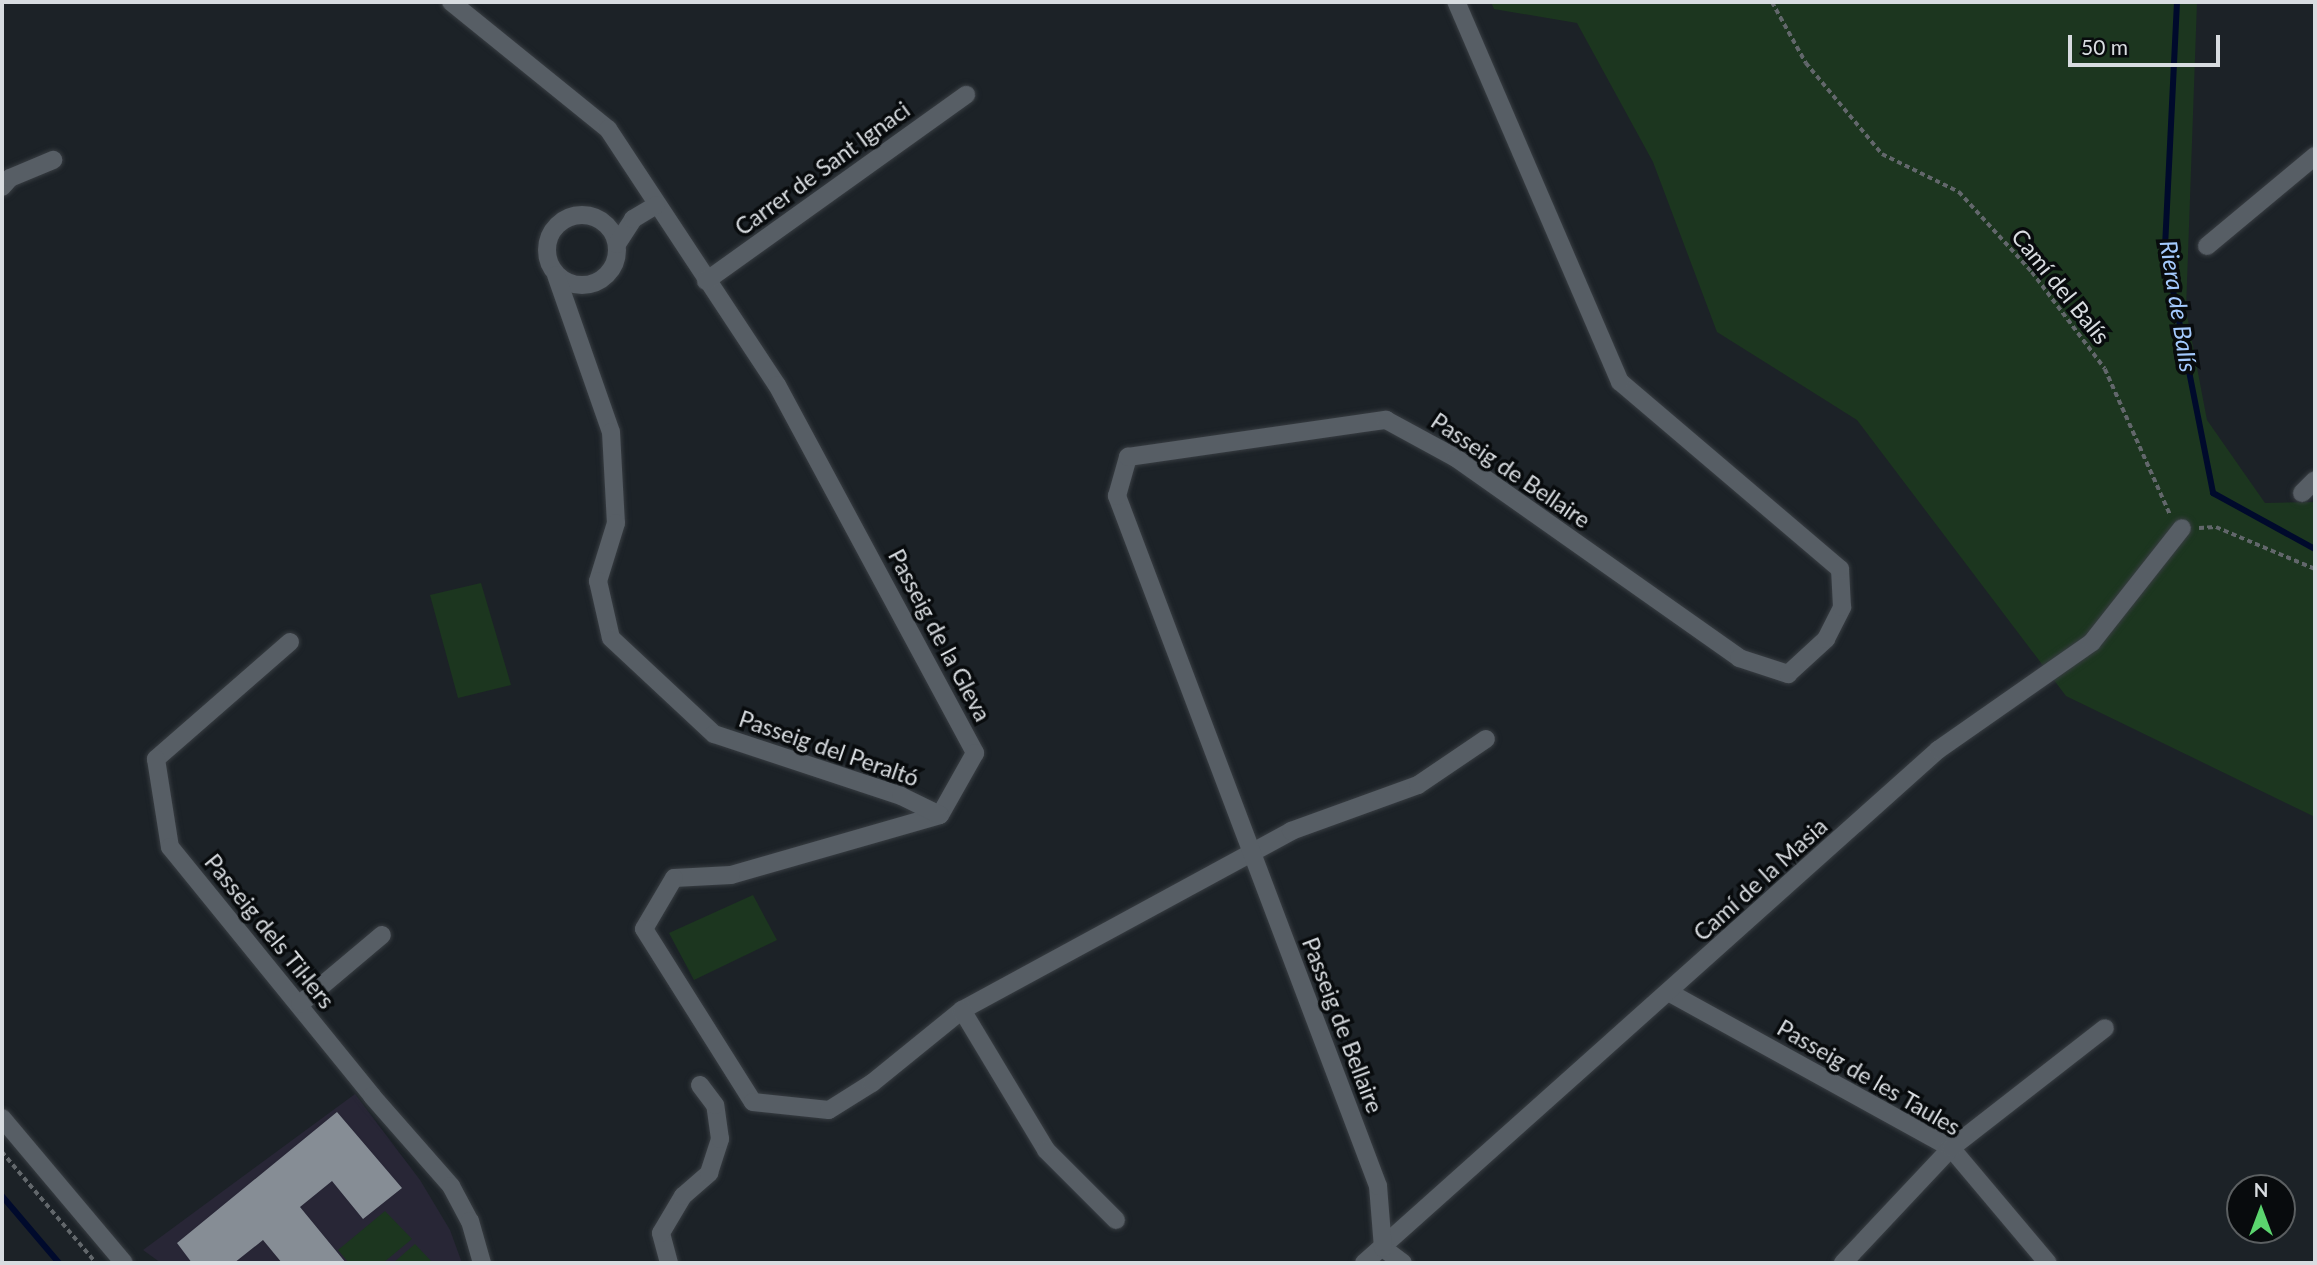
<!DOCTYPE html>
<html>
<head>
<meta charset="utf-8">
<style>
  body { margin:0 }
  #map { position:relative; width:2317px; height:1265px; overflow:hidden; background:#1c2227; font-family:Lato,sans-serif }
  div>[style] { position:absolute }
  .education>* { inset:0; background:#282636 }
  .green>* { inset:0; background:#1c361f }
  .stream>* { height:6px; margin:-3px; padding:0 3px; transform-origin:3px; border-radius:3px; background:#000a2c }
  .building>* { inset:0; background:#868d95 }
  .path>* { height:3.5px; margin-top:-1.75px; transform-origin:0; background:repeating-linear-gradient(90deg,#62676b 0 5px,transparent 0 8.5px) }
  .roads { filter:drop-shadow(0 0 2px #383d42) drop-shadow(0 0 2px #383d42) }
  .minor>* { height:18px; margin:-9px; padding:0 9px; transform-origin:9px; border-radius:9px; background:#575e65 }
  .minor>.ring { margin:-9px; padding:0; box-sizing:content-box; background:none; border:18px solid #575e65; border-radius:50% }
  span { translate:-50% -50%; white-space:nowrap; text-align:center; line-height:1.15; -webkit-text-stroke:7px #080b0d; paint-order:stroke }
  .street-label { font-size:23px; color:#d8dce0 }
  .water-label { font-size:24px; color:#a4cafe; font-style:italic }
  .frame { position:absolute; inset:0; border:4px solid #d8dce0; pointer-events:none }
  .north { position:absolute; left:2226px; top:1174px; width:70px; height:70px; box-sizing:border-box; background:#080b0d; border:2px solid #5b5f61; border-radius:50%; rotate:0deg; font-size:19px; font-weight:700; line-height:28px; text-align:center; color:#d8dce0 }
  .north::after { content:''; display:block; margin:auto; width:24px; height:32px; background:#5bd56e; clip-path:polygon(50% 0,100% 100%,50% 72%,0 100%) }
  .scale { position:absolute; left:2068px; top:35px; width:152px; height:32px; box-sizing:border-box; border:4px solid #d8dce0; border-top:0; padding-left:9px; font-size:21px; line-height:24px; white-space:nowrap; color:#d8dce0; -webkit-text-stroke:5px #080b0d; paint-order:stroke }
</style>
</head>
<body>
<div id="map">
  <div class="education">
    <i style="clip-path:polygon(355px 1094px,420px 1180px,450px 1230px,462px 1263px,161px 1263px,143px 1250px)"></i>
  </div>
  <div class="green">
    <i style="clip-path:polygon(1491px 2px,2197px 2px,2186px 310px,2207px 420px,2265px 503px,2315px 502px,2315px 817px,2066px 696px,1857px 420px,1717px 332px,1653px 162px,1577px 23px,1494px 9px)"></i>
    <i style="clip-path:polygon(481px 583px,511px 685px,458px 698px,430px 595px)"></i>
    <i style="clip-path:polygon(753px 895px,777px 940px,694px 980px,669px 933px)"></i>
    <i style="clip-path:polygon(385px 1211px,412px 1239px,383px 1263px,349px 1263px,338px 1250px)"></i>
    <i style="clip-path:polygon(415px 1244px,433px 1263px,393px 1263px)"></i>
  </div>
  <div class="stream">
    <i style="left:2177px;top:2px;width:248px;rotate:92.8deg"></i>
    <i style="left:2165px;top:250px;width:248px;rotate:78.8deg"></i>
    <i style="left:2213px;top:493px;width:116px;rotate:28.8deg"></i>
    <i style="left:2px;top:1196px;width:88px;rotate:49.6deg"></i>
  </div>
  <div class="building">
    <i style="clip-path:polygon(337px 1112px,402px 1188px,363px 1219px,332px 1181px,300px 1207px,346px 1263px,282px 1263px,263px 1240px,234px 1263px,192px 1263px,177px 1243px)"></i>
  </div>
  <div class="path">
    <i style="left:1772px;top:2px;width:70px;rotate:60.9deg"></i>
    <i style="left:1806px;top:63px;width:119px;rotate:50.1deg"></i>
    <i style="left:1882px;top:154px;width:86px;rotate:26.3deg"></i>
    <i style="left:1959px;top:192px;width:108px;rotate:47.6deg"></i>
    <i style="left:2032px;top:272px;width:121px;rotate:53deg"></i>
    <i style="left:2105px;top:369px;width:159px;rotate:65.9deg"></i>
    <i style="left:2199px;top:528px;width:17px;rotate:-3deg"></i>
    <i style="left:2216px;top:527px;width:108px;rotate:23deg"></i>
    <i style="left:2px;top:1152px;width:145px;rotate:49.7deg"></i>
  </div>
  <div class="roads">
    <div class="minor">
      <i style="left:451px;top:2px;width:202px;rotate:39deg"></i>
      <i style="left:608px;top:129px;width:307px;rotate:56.6deg"></i>
      <i style="left:777px;top:385px;width:418px;rotate:61.7deg"></i>
      <i style="left:975px;top:753px;width:71px;rotate:119.4deg"></i>
      <i style="left:940px;top:815px;width:217px;rotate:164deg"></i>
      <i style="left:731px;top:875px;width:57px;rotate:177deg"></i>
      <i style="left:674px;top:878px;width:59px;rotate:120.5deg"></i>
      <i style="left:644px;top:929px;width:204px;rotate:57.8deg"></i>
      <i style="left:753px;top:1102px;width:76px;rotate:6deg"></i>
      <i style="left:829px;top:1110px;width:51px;rotate:-32.1deg"></i>
      <i style="left:872px;top:1083px;width:116px;rotate:-39deg"></i>
      <i style="left:962px;top:1010px;width:375px;rotate:-28.5deg"></i>
      <i style="left:1291px;top:831px;width:135px;rotate:-19.9deg"></i>
      <i style="left:1418px;top:785px;width:82px;rotate:-34.1deg"></i>
      <i style="left:2px;top:187px;width:12px;rotate:-48deg"></i>
      <i style="left:10px;top:178px;width:47px;rotate:-22.7deg"></i>
      <i class="ring" style="left:547px;top:215px;width:52px;height:52px"></i>
      <i style="left:617px;top:244px;width:30px;rotate:-57deg"></i>
      <i style="left:633px;top:219px;width:27px;rotate:-31deg"></i>
      <i style="left:2207px;top:246px;width:141px;rotate:-39.8deg"></i>
      <i style="left:556px;top:275px;width:166px;rotate:70.7deg"></i>
      <i style="left:611px;top:432px;width:91px;rotate:86.9deg"></i>
      <i style="left:616px;top:523px;width:61px;rotate:107.2deg"></i>
      <i style="left:598px;top:581px;width:58px;rotate:77.2deg"></i>
      <i style="left:611px;top:638px;width:141px;rotate:43deg"></i>
      <i style="left:714px;top:734px;width:197px;rotate:18.3deg"></i>
      <i style="left:901px;top:796px;width:43px;rotate:26deg"></i>
      <i style="left:706px;top:281px;width:320px;rotate:-35.6deg"></i>
      <i style="left:2302px;top:493px;width:18px;rotate:-45deg"></i>
      <i style="left:290px;top:642px;width:178px;rotate:138.9deg"></i>
      <i style="left:156px;top:759px;width:89px;rotate:81deg"></i>
      <i style="left:170px;top:847px;width:321px;rotate:50.9deg"></i>
      <i style="left:372px;top:1096px;width:120px;rotate:48.7deg"></i>
      <i style="left:451px;top:1186px;width:40px;rotate:62deg"></i>
      <i style="left:470px;top:1221px;width:44px;rotate:74.1deg"></i>
      <i style="left:1670px;top:993px;width:321px;rotate:28.9deg"></i>
      <i style="left:1951px;top:1148px;width:150px;rotate:49.9deg"></i>
      <i style="left:300px;top:1004px;width:107px;rotate:-40.1deg"></i>
      <i style="left:962px;top:1010px;width:163px;rotate:59deg"></i>
      <i style="left:1046px;top:1150px;width:99px;rotate:45deg"></i>
      <i style="left:2px;top:1118px;width:189px;rotate:49.9deg"></i>
      <i style="left:669px;top:1263px;width:31px;rotate:-105deg"></i>
      <i style="left:661px;top:1233px;width:43px;rotate:-59.3deg"></i>
      <i style="left:683px;top:1196px;width:35px;rotate:-41deg"></i>
      <i style="left:709px;top:1173px;width:36px;rotate:-72deg"></i>
      <i style="left:720px;top:1139px;width:34px;rotate:-98deg"></i>
      <i style="left:715px;top:1105px;width:25px;rotate:-127deg"></i>
      <i style="left:1364px;top:1263px;width:770px;rotate:-41.79deg"></i>
      <i style="left:1938px;top:750px;width:188px;rotate:-35deg"></i>
      <i style="left:2092px;top:642px;width:145px;rotate:-51.7deg"></i>
      <i style="left:1403px;top:1263px;width:25px;rotate:-143deg"></i>
      <i style="left:1383px;top:1248px;width:62px;rotate:-94.6deg"></i>
      <i style="left:1378px;top:1186px;width:738px;rotate:-110.72deg"></i>
      <i style="left:1117px;top:496px;width:41px;rotate:-74.2deg"></i>
      <i style="left:1128px;top:457px;width:261px;rotate:-8.2deg"></i>
      <i style="left:1386px;top:420px;width:80px;rotate:28.5deg"></i>
      <i style="left:1456px;top:458px;width:347px;rotate:35.2deg"></i>
      <i style="left:1739px;top:658px;width:52px;rotate:18.1deg"></i>
      <i style="left:1788px;top:674px;width:52px;rotate:-42.6deg"></i>
      <i style="left:1826px;top:639px;width:36px;rotate:-63deg"></i>
      <i style="left:1842px;top:607px;width:38px;rotate:-93deg"></i>
      <i style="left:1840px;top:569px;width:289px;rotate:-139.6deg"></i>
      <i style="left:1620px;top:382px;width:414px;rotate:-113.3deg"></i>
      <i style="left:1843px;top:1263px;width:158px;rotate:-46.8deg"></i>
      <i style="left:1951px;top:1148px;width:195px;rotate:-37.9deg"></i>
    </div>
  </div>
  <div class="street-label">
    <span style="left:822px;top:168px;rotate:-36deg">Carrer de Sant Ignaci</span>
    <span style="left:2061px;top:286px;rotate:51deg">Camí del Balís</span>
    <span style="left:1511px;top:470px;rotate:34deg">Passeig de Bellaire</span>
    <span style="left:940px;top:635px;rotate:62deg">Passeig de la Gleva</span>
    <span style="left:829px;top:748px;rotate:19deg">Passeig del Peraltó</span>
    <span style="left:1760px;top:879px;rotate:-42deg">Camí de la Masia</span>
    <span style="left:270px;top:931px;rotate:51deg">Passeig dels Til·lers</span>
    <span style="left:1343px;top:1025px;rotate:69deg">Passeig de Bellaire</span>
    <span style="left:1869px;top:1077px;rotate:30deg">Passeig de les Taules</span>
  </div>
  <div class="water-label">
    <span style="left:2179px;top:306px;rotate:81deg">Riera de Balís</span>
  </div>
  <div class="frame"></div>
  <div class="north">N</div>
  <div class="scale">50 m</div>
</div>
</body>
</html>
